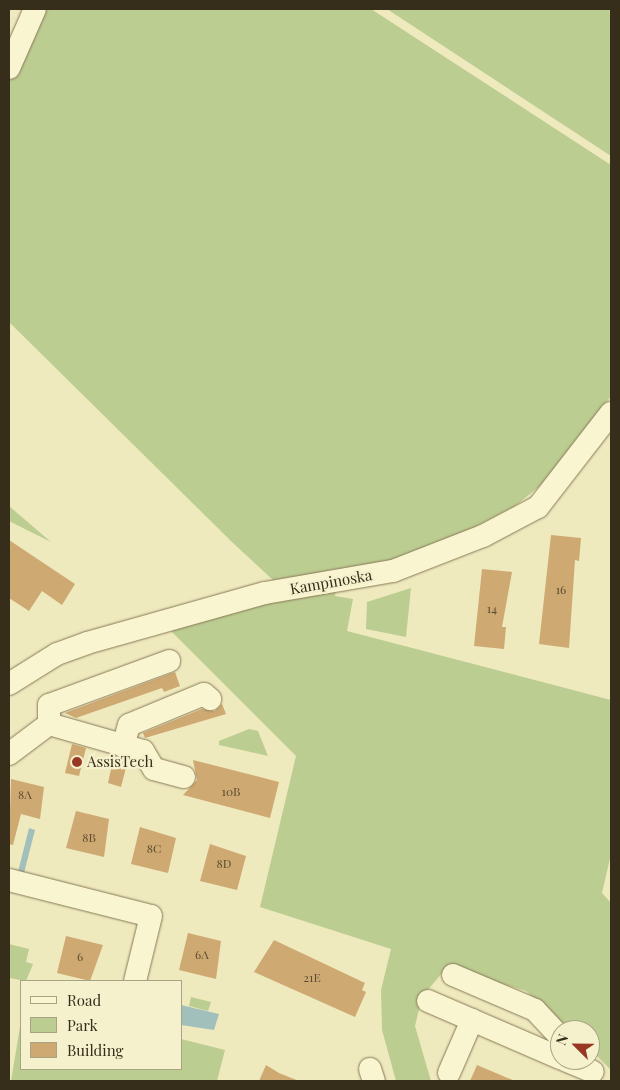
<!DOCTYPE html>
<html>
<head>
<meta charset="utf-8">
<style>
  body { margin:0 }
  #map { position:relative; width:620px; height:1090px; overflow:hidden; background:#efe9be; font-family:"Playfair Display",serif }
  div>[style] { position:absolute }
  .green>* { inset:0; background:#bccd92 }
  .water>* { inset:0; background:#a1c0bc }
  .building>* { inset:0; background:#cfa972 }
  .roads { filter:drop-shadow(0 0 1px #887956) drop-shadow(0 0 1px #887956) }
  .minor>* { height:22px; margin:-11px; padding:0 11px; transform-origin:11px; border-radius:11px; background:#faf5d1 }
  .dots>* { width:14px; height:14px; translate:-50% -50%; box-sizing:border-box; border:2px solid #f6f1cd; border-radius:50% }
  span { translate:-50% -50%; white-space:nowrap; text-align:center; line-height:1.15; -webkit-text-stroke:4.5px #f6f1cd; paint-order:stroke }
  .number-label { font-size:12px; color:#5c4c31 }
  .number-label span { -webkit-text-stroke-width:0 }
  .street-label { font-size:15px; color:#362d1b }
  .poi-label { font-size:15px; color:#362d1b }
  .left { translate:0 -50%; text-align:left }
  .frame { position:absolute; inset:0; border:10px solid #362d1b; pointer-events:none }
  .legend { position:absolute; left:20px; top:980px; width:162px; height:90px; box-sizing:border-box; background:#f6f1cd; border:1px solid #a9a386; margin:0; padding:6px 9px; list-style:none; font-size:15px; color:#362d1b }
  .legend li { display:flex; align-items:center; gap:10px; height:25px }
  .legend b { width:25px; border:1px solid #a9a386 }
  .north { position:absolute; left:550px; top:1020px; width:50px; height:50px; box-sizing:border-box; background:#f6f1cd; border:1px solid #a9a386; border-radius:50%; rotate:293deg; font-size:14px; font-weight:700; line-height:20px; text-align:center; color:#362d1b }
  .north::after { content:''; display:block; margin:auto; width:18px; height:22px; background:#983724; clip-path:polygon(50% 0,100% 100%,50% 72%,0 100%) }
</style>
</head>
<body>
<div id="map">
  <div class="green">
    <i style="clip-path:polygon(41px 9px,371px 9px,611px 165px,611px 396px,546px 481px,515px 506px,471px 529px,387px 562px,273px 580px,233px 543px,9px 322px,9px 75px)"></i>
    <i style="clip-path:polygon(387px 9px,611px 9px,611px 156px)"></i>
    <i style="clip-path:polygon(9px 506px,51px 542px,9px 521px)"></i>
    <i style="clip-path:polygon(411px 588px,406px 637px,366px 629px,367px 602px)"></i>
    <i style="clip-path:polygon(336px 590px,335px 596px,353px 599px,347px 631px,611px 700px,611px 854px,602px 893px,611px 903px,611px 1070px,590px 1049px,590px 1030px,570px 1030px,526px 991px,447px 967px,422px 997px,415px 1026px,431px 1081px,396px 1081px,382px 1030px,381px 990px,391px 949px,260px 907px,296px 756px,171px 631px,260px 603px)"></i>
    <i style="clip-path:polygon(249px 729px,258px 731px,268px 756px,219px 745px,219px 741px)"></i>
    <i style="clip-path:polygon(9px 944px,29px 949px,26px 962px,33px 964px,26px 981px,9px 978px)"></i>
    <i style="clip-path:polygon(191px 997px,211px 1002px,208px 1011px,189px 1006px)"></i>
    <i style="clip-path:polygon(21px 1021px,21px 1069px,181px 1069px,181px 1039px,225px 1050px,217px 1081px,11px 1081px)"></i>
  </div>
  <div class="water">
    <i style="clip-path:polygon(29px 828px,35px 830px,23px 877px,17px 876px)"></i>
    <i style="clip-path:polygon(181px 1005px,219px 1014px,214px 1030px,181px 1025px)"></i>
  </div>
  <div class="building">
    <i style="clip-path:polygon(551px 535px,581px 538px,579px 561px,575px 560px,569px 648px,539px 644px)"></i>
    <i style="clip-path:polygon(9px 540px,75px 584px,62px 605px,42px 591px,29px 611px,9px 598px)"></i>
    <i style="clip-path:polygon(482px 569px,512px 572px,502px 627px,506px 627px,504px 649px,474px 646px)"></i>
    <i style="clip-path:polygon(175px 672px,180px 686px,164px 692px,162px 688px,76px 718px,65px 713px)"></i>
    <i style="clip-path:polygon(222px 704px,226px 714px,145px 738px,143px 733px,202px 709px,215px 711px)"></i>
    <i style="clip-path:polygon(72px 744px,86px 748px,79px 776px,65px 773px)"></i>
    <i style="clip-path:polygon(114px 756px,128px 760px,121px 787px,108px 783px)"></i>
    <i style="clip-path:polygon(193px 760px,279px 782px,270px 818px,183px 795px,197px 780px)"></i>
    <i style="clip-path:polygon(11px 779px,44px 787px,40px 819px,21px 814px,13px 845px,9px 844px)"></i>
    <i style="clip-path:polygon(76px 811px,109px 819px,104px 857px,66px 848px)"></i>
    <i style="clip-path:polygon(140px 827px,176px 838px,168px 873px,131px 864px)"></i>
    <i style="clip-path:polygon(210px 844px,246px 856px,237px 890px,200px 881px)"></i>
    <i style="clip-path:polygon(188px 933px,221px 941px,216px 979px,179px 970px)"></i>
    <i style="clip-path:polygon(66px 936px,103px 945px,90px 981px,57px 973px)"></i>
    <i style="clip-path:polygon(274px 940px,365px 983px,362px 990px,366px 992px,355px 1017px,254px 972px)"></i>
    <i style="clip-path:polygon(266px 1065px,279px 1073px,299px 1081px,259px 1081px)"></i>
    <i style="clip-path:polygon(477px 1065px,515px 1081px,470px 1081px)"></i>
  </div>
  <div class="roads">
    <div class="minor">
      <i style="left:9px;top:68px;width:64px;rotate:-66.2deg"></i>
      <i style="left:9px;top:684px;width:57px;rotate:-32deg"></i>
      <i style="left:57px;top:654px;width:32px;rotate:-20deg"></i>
      <i style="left:87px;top:643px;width:185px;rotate:-15.7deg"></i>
      <i style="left:265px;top:593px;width:130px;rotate:-9.8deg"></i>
      <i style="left:393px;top:571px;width:97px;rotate:-21.3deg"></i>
      <i style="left:483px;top:536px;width:62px;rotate:-27.8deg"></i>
      <i style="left:538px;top:507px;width:119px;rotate:-52.2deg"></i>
      <i style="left:49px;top:724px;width:19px;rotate:-90deg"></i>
      <i style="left:49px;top:705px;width:128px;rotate:-20.1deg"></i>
      <i style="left:123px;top:746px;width:22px;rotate:-74deg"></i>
      <i style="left:129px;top:725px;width:81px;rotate:-22.5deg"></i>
      <i style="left:204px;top:694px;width:8px;rotate:40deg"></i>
      <i style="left:9px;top:754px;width:50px;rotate:-36.9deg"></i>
      <i style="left:49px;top:724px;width:98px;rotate:16deg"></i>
      <i style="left:143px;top:751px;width:21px;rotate:59deg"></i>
      <i style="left:154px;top:769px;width:31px;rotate:15deg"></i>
      <i style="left:9px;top:880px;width:146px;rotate:14.2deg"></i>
      <i style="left:151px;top:916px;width:67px;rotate:103.8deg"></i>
      <i style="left:453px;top:975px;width:89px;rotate:23.1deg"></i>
      <i style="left:535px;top:1010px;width:37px;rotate:47deg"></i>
      <i style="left:428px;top:1001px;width:144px;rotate:23.4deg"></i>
      <i style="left:565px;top:1060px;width:30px;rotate:23deg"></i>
      <i style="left:370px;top:1069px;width:13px;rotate:72deg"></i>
      <i style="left:449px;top:1073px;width:58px;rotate:-66.5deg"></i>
    </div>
  </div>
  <div class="dots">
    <i style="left:77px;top:762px;background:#983724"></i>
  </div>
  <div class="number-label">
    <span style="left:561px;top:590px">16</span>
    <span style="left:492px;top:609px">14</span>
    <span style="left:231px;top:792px">10B</span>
    <span style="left:25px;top:795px">8A</span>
    <span style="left:89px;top:838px">8B</span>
    <span style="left:154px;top:849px">8C</span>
    <span style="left:224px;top:864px">8D</span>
    <span style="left:202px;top:955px">6A</span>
    <span style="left:80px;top:957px">6</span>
    <span style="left:312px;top:978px">21E</span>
  </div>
  <div class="street-label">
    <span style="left:331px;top:582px;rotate:-10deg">Kampinoska</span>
  </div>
  <div class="poi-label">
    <span class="left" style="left:87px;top:762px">AssisTech</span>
  </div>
  <div class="frame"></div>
  <ul class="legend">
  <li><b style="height:6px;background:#faf5d1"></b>Road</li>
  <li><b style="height:14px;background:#bccd92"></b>Park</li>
  <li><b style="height:14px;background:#cfa972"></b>Building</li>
  </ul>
  <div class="north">N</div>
</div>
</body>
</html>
